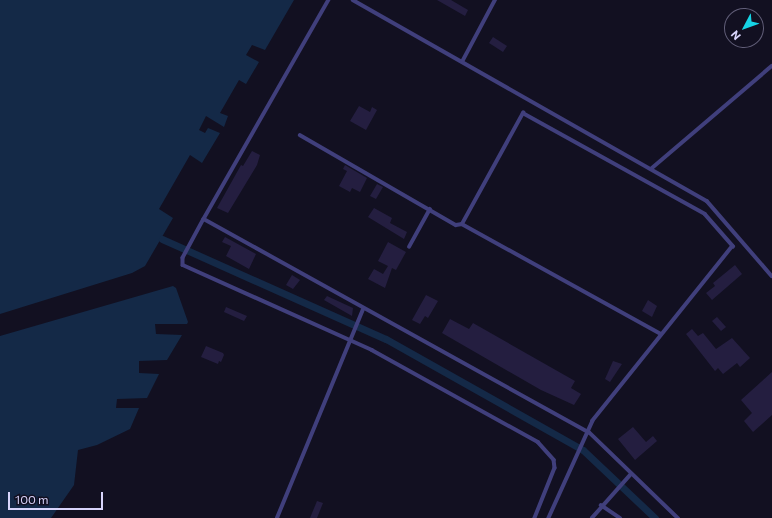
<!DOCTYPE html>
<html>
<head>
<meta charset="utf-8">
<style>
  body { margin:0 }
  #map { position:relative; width:772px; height:518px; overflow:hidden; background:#121021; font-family:Commissioner,sans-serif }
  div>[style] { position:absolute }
  .water>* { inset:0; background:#142947 }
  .canal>* { height:7px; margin:-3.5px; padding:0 3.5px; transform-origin:3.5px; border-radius:3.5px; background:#142947 }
  .building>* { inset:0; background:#241e40 }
  .lane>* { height:3.5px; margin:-1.75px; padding:0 1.75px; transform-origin:1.75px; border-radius:1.75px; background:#403f7c }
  span { translate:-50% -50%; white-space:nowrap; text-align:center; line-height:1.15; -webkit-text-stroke:3px #121021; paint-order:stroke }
  .north { position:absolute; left:724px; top:8px; width:40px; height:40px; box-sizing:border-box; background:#121021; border:1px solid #615e78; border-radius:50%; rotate:229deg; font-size:11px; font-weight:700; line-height:16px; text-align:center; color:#d8d4fb }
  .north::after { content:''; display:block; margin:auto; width:14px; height:18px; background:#16d4e5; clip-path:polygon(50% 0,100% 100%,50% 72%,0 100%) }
  .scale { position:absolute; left:8px; top:492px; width:95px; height:18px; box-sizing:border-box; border:2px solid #d8d4fb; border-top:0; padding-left:5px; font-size:12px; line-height:14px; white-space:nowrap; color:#d8d4fb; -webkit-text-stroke:3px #121021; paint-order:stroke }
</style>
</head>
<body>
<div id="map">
  <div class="water">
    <i style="clip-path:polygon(0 0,294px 0,265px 50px,252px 45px,246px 55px,259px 62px,246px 84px,239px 80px,220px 113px,228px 116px,224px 127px,206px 116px,199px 130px,205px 133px,208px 128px,220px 133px,202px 163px,190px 155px,159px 209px,173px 218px,145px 266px,132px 273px,0 314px)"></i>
    <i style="clip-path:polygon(173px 286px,176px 288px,188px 322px,187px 324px,155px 324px,156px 334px,182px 335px,167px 360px,139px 361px,139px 373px,159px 374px,147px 398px,117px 399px,116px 408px,139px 408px,130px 429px,97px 445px,78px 450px,74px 485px,51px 518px,0 518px,0 336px)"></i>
  </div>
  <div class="canal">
    <i style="left:162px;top:239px;width:245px;rotate:24.1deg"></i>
    <i style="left:386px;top:339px;width:226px;rotate:29.4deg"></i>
    <i style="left:583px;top:450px;width:99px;rotate:43.4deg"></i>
  </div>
  <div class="building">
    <i style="clip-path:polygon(437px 0,451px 0,468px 10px,465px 16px)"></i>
    <i style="clip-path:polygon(493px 37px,507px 46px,503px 52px,489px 43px)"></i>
    <i style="clip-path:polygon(359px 106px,370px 112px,372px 107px,377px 110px,366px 130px,350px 121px)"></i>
    <i style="clip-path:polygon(252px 151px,260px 155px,257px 165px,228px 213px,217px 208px,241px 165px,243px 166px)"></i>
    <i style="clip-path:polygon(345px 165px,367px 178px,360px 192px,352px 188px,350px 192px,339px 186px,347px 171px,343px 169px)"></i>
    <i style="clip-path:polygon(377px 184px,383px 187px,376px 199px,370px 196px)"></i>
    <i style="clip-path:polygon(374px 208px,392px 218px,390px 223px,407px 232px,404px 239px,368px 217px)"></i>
    <i style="clip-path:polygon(225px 237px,256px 254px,249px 269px,226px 256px,231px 246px,222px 242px)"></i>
    <i style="clip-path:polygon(388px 242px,406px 252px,396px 270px,392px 268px,385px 288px,368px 279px,374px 269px,383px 274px,388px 266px,378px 261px)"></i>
    <i style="clip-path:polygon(735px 265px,742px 274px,712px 300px,706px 293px,715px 286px,713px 283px)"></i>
    <i style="clip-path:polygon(292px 275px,300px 280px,293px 289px,286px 285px)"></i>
    <i style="clip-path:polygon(426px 295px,438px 301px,428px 318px,425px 316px,420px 324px,412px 320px)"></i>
    <i style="clip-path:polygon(327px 296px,353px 308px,352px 316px,324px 300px)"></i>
    <i style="clip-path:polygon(648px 300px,657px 306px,652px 317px,642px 311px)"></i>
    <i style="clip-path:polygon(226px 307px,247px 316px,244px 321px,224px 312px)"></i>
    <i style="clip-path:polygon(717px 317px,726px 327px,721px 331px,712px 321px)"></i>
    <i style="clip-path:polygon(450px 319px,469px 329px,473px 323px,575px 381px,571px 388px,581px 394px,574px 405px,541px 390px,442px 333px)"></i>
    <i style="clip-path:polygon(692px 329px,698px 336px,703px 333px,716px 349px,732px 338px,750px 358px,740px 367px,737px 363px,723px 374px,718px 368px,715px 371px,686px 334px)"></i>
    <i style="clip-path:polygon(206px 346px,223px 353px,224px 355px,221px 362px,219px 361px,218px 364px,201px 357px)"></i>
    <i style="clip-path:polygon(613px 361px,622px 364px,610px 382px,605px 379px)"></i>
    <i style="clip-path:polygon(772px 372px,772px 415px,753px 432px,744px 421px,752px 413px,741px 400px)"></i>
    <i style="clip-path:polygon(633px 427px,646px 442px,653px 436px,657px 441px,635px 460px,618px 439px)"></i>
    <i style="clip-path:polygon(317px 501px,323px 503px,317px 518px,310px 518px)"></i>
  </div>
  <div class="lane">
    <i style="left:329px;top:0;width:252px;rotate:119.7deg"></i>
    <i style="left:204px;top:219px;width:44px;rotate:118.3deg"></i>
    <i style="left:183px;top:258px;width:7px;rotate:90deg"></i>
    <i style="left:183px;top:265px;width:207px;rotate:24.2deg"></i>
    <i style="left:372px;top:350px;width:190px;rotate:29deg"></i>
    <i style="left:538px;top:442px;width:24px;rotate:48deg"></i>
    <i style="left:554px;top:460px;width:8px;rotate:83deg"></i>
    <i style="left:555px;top:468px;width:54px;rotate:111.8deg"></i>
    <i style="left:353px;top:0;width:407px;rotate:29.6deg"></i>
    <i style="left:707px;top:201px;width:99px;rotate:49.1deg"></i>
    <i style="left:462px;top:62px;width:70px;rotate:-62deg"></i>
    <i style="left:300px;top:135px;width:180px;rotate:30deg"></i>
    <i style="left:456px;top:225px;width:6px;rotate:-9deg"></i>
    <i style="left:462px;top:224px;width:227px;rotate:28.9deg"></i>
    <i style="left:652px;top:168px;width:157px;rotate:-40.4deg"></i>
    <i style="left:204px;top:219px;width:440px;rotate:29deg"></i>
    <i style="left:589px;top:432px;width:124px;rotate:44deg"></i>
    <i style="left:462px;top:224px;width:127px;rotate:-61.2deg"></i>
    <i style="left:523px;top:113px;width:208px;rotate:29deg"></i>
    <i style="left:705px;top:214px;width:43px;rotate:48.8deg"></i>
    <i style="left:733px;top:246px;width:224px;rotate:128.7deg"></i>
    <i style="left:593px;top:421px;width:107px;rotate:114.4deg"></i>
    <i style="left:409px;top:247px;width:43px;rotate:-61.1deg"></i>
    <i style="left:601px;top:505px;width:23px;rotate:34deg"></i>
    <i style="left:277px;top:518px;width:226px;rotate:-67.6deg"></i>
    <i style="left:592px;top:518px;width:59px;rotate:-48.4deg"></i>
  </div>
  <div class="north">N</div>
  <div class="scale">100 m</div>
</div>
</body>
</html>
